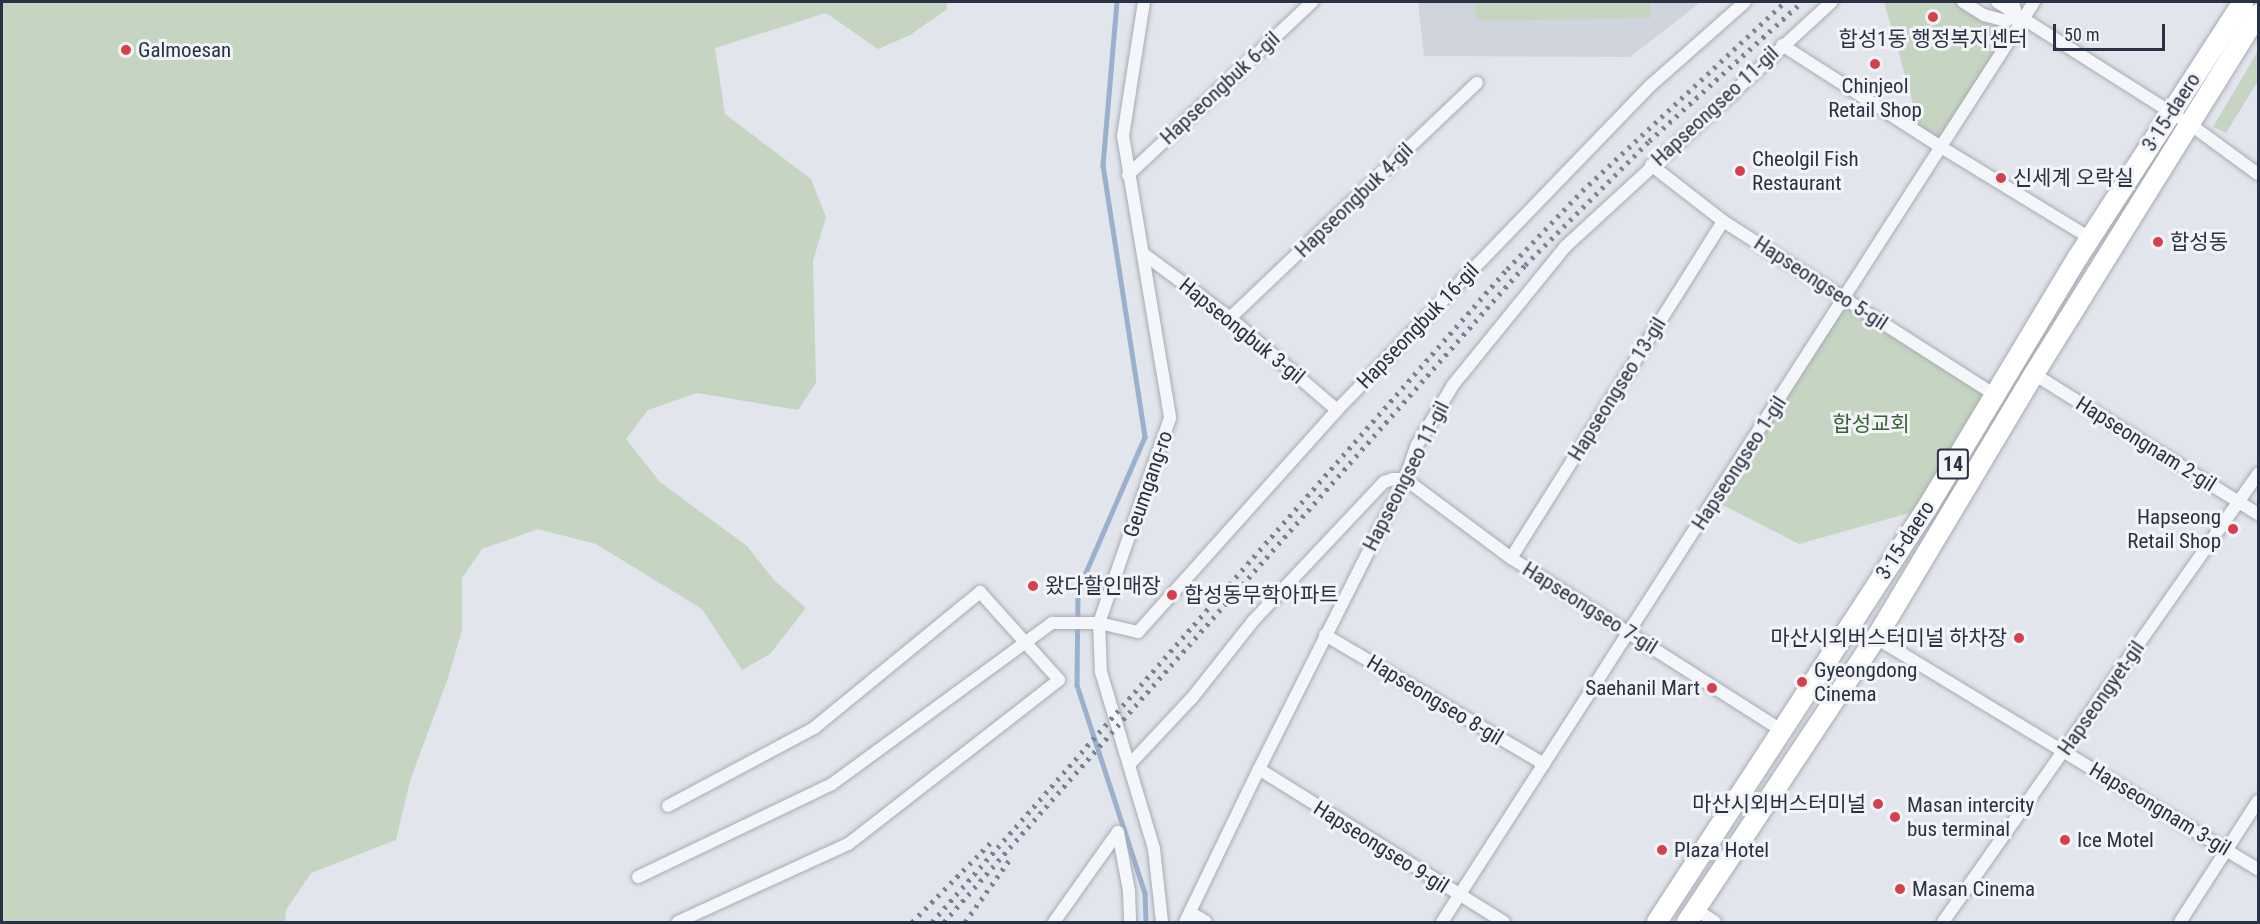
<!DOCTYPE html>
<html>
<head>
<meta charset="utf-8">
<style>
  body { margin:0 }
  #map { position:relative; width:2260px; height:924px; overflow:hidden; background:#e2e5eb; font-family:"Roboto Condensed","Noto Sans KR",sans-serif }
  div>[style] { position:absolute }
  .built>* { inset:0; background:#d0d4dd }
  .green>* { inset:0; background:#c6d5c2 }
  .stream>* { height:4.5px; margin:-2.25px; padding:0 2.25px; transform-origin:2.25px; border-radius:2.25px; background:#9bb0cd }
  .roads { filter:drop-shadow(0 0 2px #a7abb6) drop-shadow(0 0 2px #a7abb6) }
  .minor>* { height:12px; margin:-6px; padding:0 6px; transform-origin:6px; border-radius:6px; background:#f5f6f9 }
  .primary>* { height:20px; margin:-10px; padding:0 10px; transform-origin:10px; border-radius:10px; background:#fff }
  .rail>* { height:4.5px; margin-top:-2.25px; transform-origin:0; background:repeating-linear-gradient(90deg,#7a8396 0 3px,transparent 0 9px) }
  .dots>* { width:16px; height:16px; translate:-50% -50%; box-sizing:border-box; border:3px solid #f2f4f8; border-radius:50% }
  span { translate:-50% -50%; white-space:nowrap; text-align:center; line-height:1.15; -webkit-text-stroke:6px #f2f4f8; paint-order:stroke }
  .shield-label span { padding:2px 4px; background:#f2f4f8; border:2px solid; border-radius:4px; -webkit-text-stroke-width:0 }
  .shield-label { font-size:20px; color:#293144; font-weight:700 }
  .poi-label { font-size:21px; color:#293144 }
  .left { translate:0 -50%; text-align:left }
  .right { translate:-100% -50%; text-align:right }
  .street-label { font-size:21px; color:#293144 }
  .park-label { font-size:21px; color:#3a6135 }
  .frame { position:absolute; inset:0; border:3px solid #293144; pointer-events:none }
  .scale { position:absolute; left:2053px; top:24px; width:112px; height:27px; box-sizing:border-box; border:3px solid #293144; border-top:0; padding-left:8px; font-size:18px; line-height:21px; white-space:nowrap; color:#293144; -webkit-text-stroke:4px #f2f4f8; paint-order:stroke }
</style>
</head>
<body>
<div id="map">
  <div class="built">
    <i style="clip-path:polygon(1418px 2px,1701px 2px,1630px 57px,1424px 56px)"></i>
  </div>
  <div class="green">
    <i style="clip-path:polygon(2px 2px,948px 2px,946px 10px,910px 35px,878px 49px,826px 13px,715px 48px,725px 114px,811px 179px,826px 217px,813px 261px,816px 383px,798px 410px,697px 393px,648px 410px,626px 439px,660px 482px,747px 546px,774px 580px,806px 608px,770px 654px,742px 670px,702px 609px,596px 544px,538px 529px,482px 549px,462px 578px,462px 630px,448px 678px,410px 781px,396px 840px,311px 873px,286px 910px,285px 922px,2px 922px)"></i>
    <i style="clip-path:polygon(1475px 2px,1650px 2px,1651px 18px,1476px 21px)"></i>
    <i style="clip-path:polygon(1884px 2px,1963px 2px,1984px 15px,2022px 19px,1941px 147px,1910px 128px,1916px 114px)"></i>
    <i style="clip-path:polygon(2258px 51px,2258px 81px,2226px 133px,2213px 127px)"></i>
    <i style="clip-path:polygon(1844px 299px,1995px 395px,1927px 508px,1799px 544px,1715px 501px)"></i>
  </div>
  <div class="stream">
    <i style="left:1117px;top:2px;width:164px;rotate:94.9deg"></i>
    <i style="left:1103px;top:165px;width:275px;rotate:81.2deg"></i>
    <i style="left:1145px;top:437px;width:168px;rotate:113.5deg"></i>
    <i style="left:1078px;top:591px;width:94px;rotate:90.6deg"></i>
    <i style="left:1077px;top:685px;width:219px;rotate:71.9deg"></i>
    <i style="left:1145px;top:893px;width:29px;rotate:88deg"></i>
  </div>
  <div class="roads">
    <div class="minor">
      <i style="left:1144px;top:2px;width:136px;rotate:98.9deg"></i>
      <i style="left:1123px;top:136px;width:286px;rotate:80.5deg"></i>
      <i style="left:1170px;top:418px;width:217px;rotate:109.1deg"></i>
      <i style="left:1099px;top:623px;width:49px;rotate:87.7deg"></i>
      <i style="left:1101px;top:672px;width:185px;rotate:73.3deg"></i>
      <i style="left:1154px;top:849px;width:73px;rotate:83.7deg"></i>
      <i style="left:1963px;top:2px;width:25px;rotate:32deg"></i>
      <i style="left:1984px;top:15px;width:23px;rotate:15deg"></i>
      <i style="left:2006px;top:21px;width:12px;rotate:-35deg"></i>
      <i style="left:2016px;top:14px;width:12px;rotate:-104deg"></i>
      <i style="left:1997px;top:2px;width:230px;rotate:32.4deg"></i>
      <i style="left:2191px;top:125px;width:83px;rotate:36.2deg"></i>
      <i style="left:1782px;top:45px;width:189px;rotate:32.7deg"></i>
      <i style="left:1941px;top:147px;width:175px;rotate:31.4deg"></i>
      <i style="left:1651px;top:165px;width:91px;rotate:37.9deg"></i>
      <i style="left:1723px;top:221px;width:323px;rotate:32.6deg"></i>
      <i style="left:1128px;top:175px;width:253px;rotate:-43.2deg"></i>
      <i style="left:1145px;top:255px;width:106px;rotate:36.5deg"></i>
      <i style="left:1230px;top:318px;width:141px;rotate:40.7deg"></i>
      <i style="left:1230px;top:318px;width:341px;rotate:-43.6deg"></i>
      <i style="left:2034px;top:374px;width:264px;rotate:32deg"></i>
      <i style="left:1511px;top:558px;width:398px;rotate:-57.8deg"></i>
      <i style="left:1325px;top:635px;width:254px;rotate:30.5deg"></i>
      <i style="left:1876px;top:638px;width:446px;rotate:31.2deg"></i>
      <i style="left:1129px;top:765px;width:92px;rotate:-46.8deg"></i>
      <i style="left:1192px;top:698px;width:98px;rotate:-51.6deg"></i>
      <i style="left:1253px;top:621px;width:191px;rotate:-46.7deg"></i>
      <i style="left:1384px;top:482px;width:9px;rotate:-18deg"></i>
      <i style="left:1393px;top:479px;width:12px"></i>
      <i style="left:1405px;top:479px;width:132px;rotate:36.7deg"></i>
      <i style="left:1511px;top:558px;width:320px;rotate:32.5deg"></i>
      <i style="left:1259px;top:769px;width:289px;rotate:32deg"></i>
      <i style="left:668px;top:806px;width:166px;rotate:-28.1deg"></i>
      <i style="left:814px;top:728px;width:215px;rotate:-39.3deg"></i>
      <i style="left:980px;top:592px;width:118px;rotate:48.1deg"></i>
      <i style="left:1059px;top:680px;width:267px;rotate:142.1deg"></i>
      <i style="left:848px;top:844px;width:187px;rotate:155.4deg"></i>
      <i style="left:1118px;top:832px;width:60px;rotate:79.4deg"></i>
      <i style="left:1129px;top:891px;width:31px;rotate:88deg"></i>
      <i style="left:638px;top:877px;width:215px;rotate:-25.6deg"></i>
      <i style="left:832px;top:784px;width:273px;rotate:-36.2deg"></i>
      <i style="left:1052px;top:623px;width:47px"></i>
      <i style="left:1099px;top:623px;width:40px;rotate:13deg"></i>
      <i style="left:1138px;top:632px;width:298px;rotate:-48.1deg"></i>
      <i style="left:1337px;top:410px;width:452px;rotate:-46deg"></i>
      <i style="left:1651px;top:85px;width:125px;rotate:-41.4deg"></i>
      <i style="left:1695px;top:909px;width:24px;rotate:33deg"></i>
      <i style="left:1191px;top:913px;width:17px;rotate:31deg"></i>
      <i style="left:1054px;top:922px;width:110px;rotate:-54.6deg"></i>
      <i style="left:1185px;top:922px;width:170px;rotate:-64.2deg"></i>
      <i style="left:1259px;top:769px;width:325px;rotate:-63.3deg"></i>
      <i style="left:1405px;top:479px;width:36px;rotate:-71deg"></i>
      <i style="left:1417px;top:445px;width:70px;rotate:-59deg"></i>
      <i style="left:1453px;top:385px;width:178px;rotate:-50.9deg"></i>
      <i style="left:1565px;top:247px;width:362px;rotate:-42.6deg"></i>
      <i style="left:1442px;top:922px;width:1094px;rotate:-57.24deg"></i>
      <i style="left:1943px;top:922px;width:548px;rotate:-54.89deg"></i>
      <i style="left:2180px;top:922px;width:144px;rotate:-57.2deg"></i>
    </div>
    <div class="primary">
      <i style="left:1657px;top:922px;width:494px;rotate:-56.9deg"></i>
      <i style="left:1927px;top:508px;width:293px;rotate:-59deg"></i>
      <i style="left:2078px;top:257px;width:304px;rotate:-57.1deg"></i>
      <i style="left:1687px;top:922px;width:341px;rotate:-56.4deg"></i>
      <i style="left:1876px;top:638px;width:308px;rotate:-59.1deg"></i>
      <i style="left:2034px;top:374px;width:424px;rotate:-58.1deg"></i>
    </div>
  </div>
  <div class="rail">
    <i style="left:912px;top:922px;width:117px;rotate:-45.3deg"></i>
    <i style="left:932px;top:922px;width:870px;rotate:-48.63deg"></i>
    <i style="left:1507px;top:269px;width:108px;rotate:-46.1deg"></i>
    <i style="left:1582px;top:191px;width:277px;rotate:-43deg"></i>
    <i style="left:944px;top:922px;width:877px;rotate:-48.51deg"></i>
    <i style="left:1525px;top:265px;width:175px;rotate:-45deg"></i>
    <i style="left:1649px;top:141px;width:207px;rotate:-42.3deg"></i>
    <i style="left:965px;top:922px;width:77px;rotate:-54.5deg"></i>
  </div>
  <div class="dots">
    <i style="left:1933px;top:17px;background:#d6404d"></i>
    <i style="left:126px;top:50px;background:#d6404d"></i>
    <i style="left:1875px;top:64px;background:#d6404d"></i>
    <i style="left:1740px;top:171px;background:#d6404d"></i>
    <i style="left:2001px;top:178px;background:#d6404d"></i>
    <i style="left:2158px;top:242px;background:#d6404d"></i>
    <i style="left:2233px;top:529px;background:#d6404d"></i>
    <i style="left:1033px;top:586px;background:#d6404d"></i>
    <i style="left:1172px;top:595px;background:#d6404d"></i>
    <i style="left:2019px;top:638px;background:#d6404d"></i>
    <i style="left:1802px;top:682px;background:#d6404d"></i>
    <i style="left:1712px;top:688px;background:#d6404d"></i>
    <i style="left:1878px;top:804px;background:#d6404d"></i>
    <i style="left:1895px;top:817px;background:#d6404d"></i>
    <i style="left:2065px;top:840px;background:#d6404d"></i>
    <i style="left:1662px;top:850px;background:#d6404d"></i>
    <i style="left:1900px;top:889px;background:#d6404d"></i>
  </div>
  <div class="shield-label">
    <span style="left:1953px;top:464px">14</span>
  </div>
  <div class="poi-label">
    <span style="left:1933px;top:39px">합성1동 행정복지센터</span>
    <span class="left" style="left:138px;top:50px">Galmoesan</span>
    <span style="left:1875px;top:98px">Chinjeol<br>Retail Shop</span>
    <span class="left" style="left:1752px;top:171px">Cheolgil Fish<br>Restaurant</span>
    <span class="left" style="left:2013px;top:178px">신세계 오락실</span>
    <span class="left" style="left:2170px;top:242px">합성동</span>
    <span class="right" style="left:2221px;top:529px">Hapseong<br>Retail Shop</span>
    <span class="left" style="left:1045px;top:586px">왔다할인매장</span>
    <span class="left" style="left:1184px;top:595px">합성동무학아파트</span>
    <span class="right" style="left:2007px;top:638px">마산시외버스터미널 하차장</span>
    <span class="left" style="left:1814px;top:682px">Gyeongdong<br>Cinema</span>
    <span class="right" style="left:1700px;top:688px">Saehanil Mart</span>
    <span class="right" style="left:1866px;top:804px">마산시외버스터미널</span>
    <span class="left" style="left:1907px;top:817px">Masan intercity<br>bus terminal</span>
    <span class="left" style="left:2077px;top:840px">Ice Motel</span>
    <span class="left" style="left:1674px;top:850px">Plaza Hotel</span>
    <span class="left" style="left:1912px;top:889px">Masan Cinema</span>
  </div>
  <div class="street-label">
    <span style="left:1220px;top:88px;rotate:-43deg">Hapseongbuk 6-gil</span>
    <span style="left:1715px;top:106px;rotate:-43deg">Hapseongseo 11-gil</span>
    <span style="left:2171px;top:112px;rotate:-57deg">3·15-daero</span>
    <span style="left:1354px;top:200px;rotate:-44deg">Hapseongbuk 4-gil</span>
    <span style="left:1821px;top:283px;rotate:33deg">Hapseongseo 5-gil</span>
    <span style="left:1418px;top:326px;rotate:-46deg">Hapseongbuk 16-gil</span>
    <span style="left:1242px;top:331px;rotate:39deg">Hapseongbuk 3-gil</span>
    <span style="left:1617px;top:389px;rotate:-58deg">Hapseongseo 13-gil</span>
    <span style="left:2146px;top:444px;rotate:32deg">Hapseongnam 2-gil</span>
    <span style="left:1739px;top:463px;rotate:-57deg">Hapseongseo 1-gil</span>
    <span style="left:1406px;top:476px;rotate:-63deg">Hapseongseo 11-gil</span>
    <span style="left:1148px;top:484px;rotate:-71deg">Geumgang-ro</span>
    <span style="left:1905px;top:540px;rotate:-57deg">3·15-daero</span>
    <span style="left:1590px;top:608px;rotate:32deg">Hapseongseo 7-gil</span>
    <span style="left:2101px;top:698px;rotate:-55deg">Hapseongyet-gil</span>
    <span style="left:1435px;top:700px;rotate:31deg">Hapseongseo 8-gil</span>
    <span style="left:2160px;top:809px;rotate:31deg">Hapseongnam 3-gil</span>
    <span style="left:1381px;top:847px;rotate:32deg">Hapseongseo 9-gil</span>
  </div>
  <div class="park-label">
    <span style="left:1871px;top:424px">합성교회</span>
  </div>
  <div class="frame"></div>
  <div class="scale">50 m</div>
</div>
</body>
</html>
